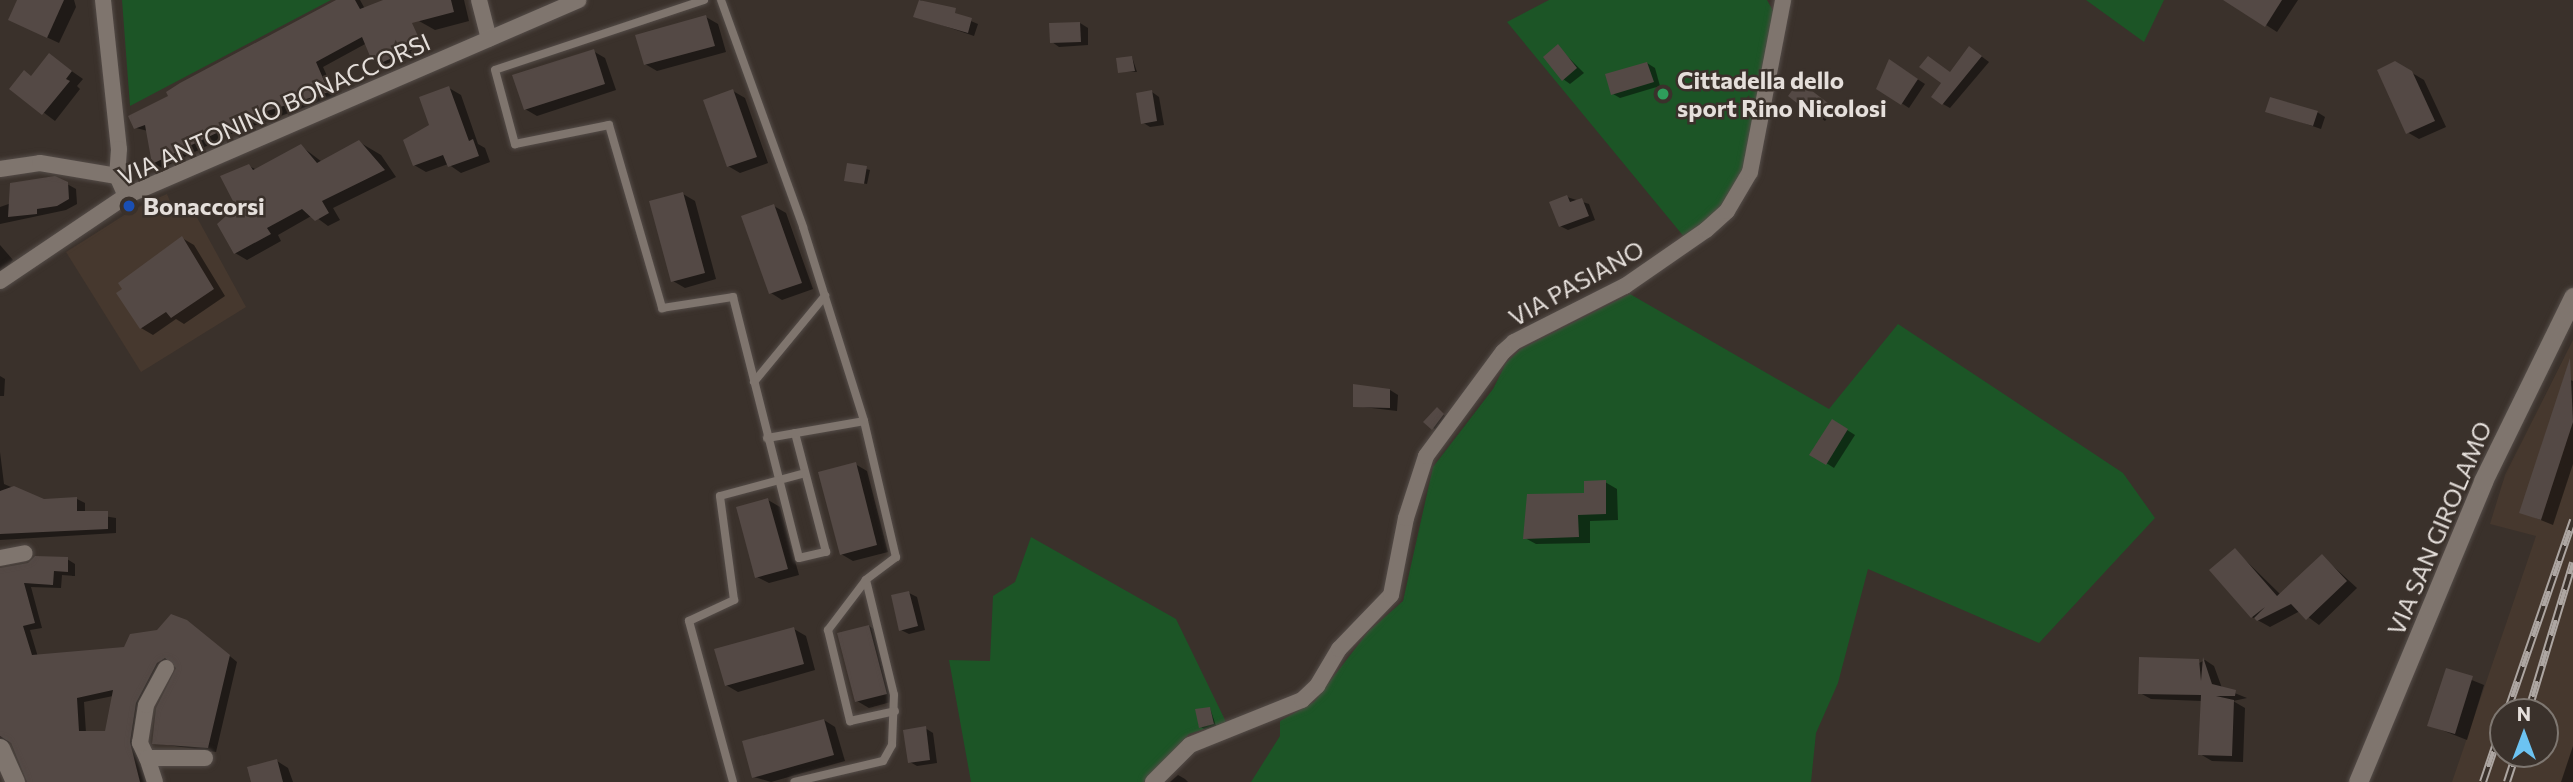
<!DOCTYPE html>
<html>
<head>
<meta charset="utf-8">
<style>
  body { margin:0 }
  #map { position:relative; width:2573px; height:782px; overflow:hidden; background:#3a312b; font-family:Commissioner,sans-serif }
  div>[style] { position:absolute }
  .built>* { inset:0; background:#46382e }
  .green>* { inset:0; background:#1c5526 }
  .shadow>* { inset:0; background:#0007 }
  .building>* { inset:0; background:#544945 }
  .roads { filter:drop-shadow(0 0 2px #544c48) drop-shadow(0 0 2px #544c48) }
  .service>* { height:8px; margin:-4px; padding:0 4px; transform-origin:4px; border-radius:4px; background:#7f756e }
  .minor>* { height:16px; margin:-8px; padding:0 8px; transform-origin:8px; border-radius:8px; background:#7f756e }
  .tertiary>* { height:19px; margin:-9.5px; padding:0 9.5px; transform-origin:9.5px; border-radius:9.5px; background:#7f756e }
  .rail>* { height:8px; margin-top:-4px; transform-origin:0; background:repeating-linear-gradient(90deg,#3a312b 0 16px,#ada6a2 0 32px); box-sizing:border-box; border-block:2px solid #ada6a2 }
  .dots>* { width:19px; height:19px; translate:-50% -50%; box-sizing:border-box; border:4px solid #3a312b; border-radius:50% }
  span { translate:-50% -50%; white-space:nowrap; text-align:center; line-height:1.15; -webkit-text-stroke:5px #3a312b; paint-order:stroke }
  .poi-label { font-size:24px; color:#e5dfdb; font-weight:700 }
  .left { translate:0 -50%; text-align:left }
  .street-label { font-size:24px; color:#e5dfdb }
  .north { position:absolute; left:2489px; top:698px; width:70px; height:70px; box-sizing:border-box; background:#3a312b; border:2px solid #7e7771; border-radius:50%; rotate:0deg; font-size:19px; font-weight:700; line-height:28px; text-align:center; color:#e5dfdb }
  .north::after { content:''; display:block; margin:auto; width:24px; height:32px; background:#6cc3f2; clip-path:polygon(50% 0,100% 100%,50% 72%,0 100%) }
</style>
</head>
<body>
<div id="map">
  <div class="built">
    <i style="clip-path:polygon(167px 194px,173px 208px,188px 201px,246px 307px,141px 372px,66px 252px,134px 209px)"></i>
    <i style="clip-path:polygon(evenodd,2573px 340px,2573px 782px,2452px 782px,2536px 536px,2490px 524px,2505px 475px,2573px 340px,2503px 712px,2545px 712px,2545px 754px,2503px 754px,2503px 712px)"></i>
  </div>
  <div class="green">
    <i style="clip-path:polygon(122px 0,331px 0,130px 106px)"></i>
    <i style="clip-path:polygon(1549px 0,1767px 0,1776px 16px,1743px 177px,1722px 209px,1685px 238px,1507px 22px)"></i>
    <i style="clip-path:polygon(2086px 0,2164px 0,2144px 42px)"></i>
    <i style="clip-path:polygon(1630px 294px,1829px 409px,1898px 324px,2123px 473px,2155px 518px,2039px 643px,1868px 569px,1838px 683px,1816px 733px,1811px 782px,1251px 782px,1280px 736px,1280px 721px,1314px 702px,1368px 632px,1403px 601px,1433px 467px,1493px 389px,1506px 363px,1521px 349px)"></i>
    <i style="clip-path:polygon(1031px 537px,1176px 619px,1226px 722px,1189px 734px,1144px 782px,971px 782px,949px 660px,990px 661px,993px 596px,1015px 582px)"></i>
  </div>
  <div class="shadow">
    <i style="clip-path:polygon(29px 0,74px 0,76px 7px,59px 43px,10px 20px)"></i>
    <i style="clip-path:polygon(340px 0,360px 0,365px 9px,393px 6px,414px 56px,382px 65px,374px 60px,367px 43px,323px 67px,336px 96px,231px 134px,162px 168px,153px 163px,148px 131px,136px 128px,170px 97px)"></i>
    <i style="clip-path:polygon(415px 0,464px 0,469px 21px,435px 30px,419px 21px)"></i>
    <i style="clip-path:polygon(920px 0,978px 24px,974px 36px,915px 16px)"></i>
    <i style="clip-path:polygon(2227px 0,2298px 0,2277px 32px)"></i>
    <i style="clip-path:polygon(706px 17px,718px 24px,726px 52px,657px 71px,645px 64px)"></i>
    <i style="clip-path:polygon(1080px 23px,1088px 28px,1088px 45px,1059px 47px,1052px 42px)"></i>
    <i style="clip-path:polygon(1558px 47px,1584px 73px,1570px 84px,1563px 79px)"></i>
    <i style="clip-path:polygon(593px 51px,605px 58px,616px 90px,537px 116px,525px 109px)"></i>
    <i style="clip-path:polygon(1977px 53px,1989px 62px,1950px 108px,1943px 104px,1951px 73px)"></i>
    <i style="clip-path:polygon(50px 56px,83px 79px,77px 86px,80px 89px,55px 121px,11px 88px,33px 77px)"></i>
    <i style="clip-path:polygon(1132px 57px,1137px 72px,1120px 71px)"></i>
    <i style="clip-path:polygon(1647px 63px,1655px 68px,1660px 86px,1620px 98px,1613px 94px)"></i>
    <i style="clip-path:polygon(2395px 63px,2424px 80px,2446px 127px,2419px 139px,2407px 132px)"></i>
    <i style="clip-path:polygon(1897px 66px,1925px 84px,1909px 108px,1878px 88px)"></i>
    <i style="clip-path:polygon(449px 88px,461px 95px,478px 144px,485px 148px,490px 162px,461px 173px,448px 164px,426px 172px,414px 165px)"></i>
    <i style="clip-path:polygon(1807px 88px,1834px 109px,1825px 121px,1790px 96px)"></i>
    <i style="clip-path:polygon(733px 91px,745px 98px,768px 163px,740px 173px,728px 166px)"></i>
    <i style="clip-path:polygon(1152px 92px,1159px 97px,1164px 125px,1150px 127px,1142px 122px)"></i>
    <i style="clip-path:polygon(2268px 111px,2317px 112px,2325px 117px,2321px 129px)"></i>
    <i style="clip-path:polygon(359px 142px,381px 155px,396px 177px,333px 208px,340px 220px,328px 226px,313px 215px,278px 235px,281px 241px,247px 260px,235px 253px,238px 207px,249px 166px,257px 170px,301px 146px,322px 162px)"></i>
    <i style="clip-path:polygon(849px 165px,870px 170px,867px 184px,850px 181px)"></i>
    <i style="clip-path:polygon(67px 184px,76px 189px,77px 204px,66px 210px,0 224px,0 207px)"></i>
    <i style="clip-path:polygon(683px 194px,695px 201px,716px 279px,685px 288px,673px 281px)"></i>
    <i style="clip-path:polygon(1567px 197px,1589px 204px,1595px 220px,1568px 230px,1560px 226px)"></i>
    <i style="clip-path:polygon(774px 206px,786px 213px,813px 289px,782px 300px,771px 293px)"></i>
    <i style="clip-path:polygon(182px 238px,194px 245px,225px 296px,184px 324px,176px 319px,153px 335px,141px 328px)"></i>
    <i style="clip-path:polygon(0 245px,13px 260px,0 274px)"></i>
    <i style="clip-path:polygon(0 376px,5px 379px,4px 396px,0 396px)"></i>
    <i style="clip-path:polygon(2565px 378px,2573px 381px,2573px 464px,2553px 525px,2521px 512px)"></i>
    <i style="clip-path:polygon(1390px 390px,1398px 395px,1397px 411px,1355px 406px)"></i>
    <i style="clip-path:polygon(1440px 411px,1446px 417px,1436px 430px,1426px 422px)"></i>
    <i style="clip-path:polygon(1833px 421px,1855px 435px,1834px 468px,1812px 454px)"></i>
    <i style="clip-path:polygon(0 452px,4px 484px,44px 501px,77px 499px,85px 503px,85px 513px,116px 518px,116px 533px,0 540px)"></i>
    <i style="clip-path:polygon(855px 464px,867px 471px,888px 552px,853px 561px,841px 554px)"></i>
    <i style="clip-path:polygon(1605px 482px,1617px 489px,1618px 520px,1590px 521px,1590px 543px,1536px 544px,1525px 538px)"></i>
    <i style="clip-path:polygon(768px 500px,780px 507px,799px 575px,769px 583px,757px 577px)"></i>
    <i style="clip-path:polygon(2235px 550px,2281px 595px,2322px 556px,2357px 588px,2319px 625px,2300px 611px,2270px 627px,2252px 617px)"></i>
    <i style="clip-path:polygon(evenodd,67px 559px,75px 564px,75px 576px,62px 575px,61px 588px,31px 587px,42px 628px,30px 630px,38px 657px,125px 649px,187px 621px,237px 662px,216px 752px,154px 743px,178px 668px,169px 663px,144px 705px,147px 782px,28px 782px,11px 742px,0 744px,0 570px,67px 559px,113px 696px,106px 733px,86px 733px,84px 702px,113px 696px)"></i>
    <i style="clip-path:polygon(909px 593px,917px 597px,925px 630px,909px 634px,901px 630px)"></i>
    <i style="clip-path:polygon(869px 626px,881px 633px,898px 700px,869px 708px,857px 701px)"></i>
    <i style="clip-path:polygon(794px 629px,806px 636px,815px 670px,738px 692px,726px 685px)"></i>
    <i style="clip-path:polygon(2205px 660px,2214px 666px,2222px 688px,2247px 698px,2233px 701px,2245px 708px,2243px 762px,2212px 761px,2200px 754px,2202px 701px,2151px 699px,2140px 693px)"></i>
    <i style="clip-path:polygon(2447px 670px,2484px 685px,2467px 740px,2429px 725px)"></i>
    <i style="clip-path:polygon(1210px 708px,1216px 726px,1204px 729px,1201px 727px)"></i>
    <i style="clip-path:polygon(824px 720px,835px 727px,845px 761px,771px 782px,754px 777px)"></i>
    <i style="clip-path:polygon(925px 728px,933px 733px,937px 763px,917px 766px,910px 762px)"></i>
    <i style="clip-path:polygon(2573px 746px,2573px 782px,2561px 782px)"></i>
    <i style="clip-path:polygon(277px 761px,288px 768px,293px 782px,253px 782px)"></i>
    <i style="clip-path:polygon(1178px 775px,1185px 779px,1188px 782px,1170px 782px)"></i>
  </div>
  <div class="building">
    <i style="clip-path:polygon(17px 0,64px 0,47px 38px,8px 20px)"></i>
    <i style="clip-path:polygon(336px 0,355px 0,360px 9px,383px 0,451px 0,454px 12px,412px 23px,422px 45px,383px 62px,381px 58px,372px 61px,362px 37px,316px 62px,329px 92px,254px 115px,152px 164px,145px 125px,134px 129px,128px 116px,168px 96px,166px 92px,180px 83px)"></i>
    <i style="clip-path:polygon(919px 0,956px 8px,955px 13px,972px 18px,968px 33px,913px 17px)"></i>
    <i style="clip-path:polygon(2223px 0,2282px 0,2265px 27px)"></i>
    <i style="clip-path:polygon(706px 15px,715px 46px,644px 65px,635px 35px)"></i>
    <i style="clip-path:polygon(1080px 22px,1081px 42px,1050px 43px,1049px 23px)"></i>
    <i style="clip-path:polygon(1558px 44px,1577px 68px,1562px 81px,1543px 57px)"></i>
    <i style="clip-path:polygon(1969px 46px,1982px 56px,1942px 105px,1931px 97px,1941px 83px,1919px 67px,1928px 56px,1950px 72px)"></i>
    <i style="clip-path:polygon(594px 49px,605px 84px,524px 110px,512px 75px)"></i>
    <i style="clip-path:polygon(49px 53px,72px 71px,66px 79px,70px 81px,42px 115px,9px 89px,24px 70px,31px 76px)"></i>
    <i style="clip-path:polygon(1132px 56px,1135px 71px,1118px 73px,1116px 58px)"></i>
    <i style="clip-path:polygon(1889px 59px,1918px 79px,1901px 105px,1876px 89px)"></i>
    <i style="clip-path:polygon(2395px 61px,2412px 71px,2435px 121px,2406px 134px,2377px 70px)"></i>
    <i style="clip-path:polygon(1647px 62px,1654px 82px,1611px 95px,1605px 74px)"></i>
    <i style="clip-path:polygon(1799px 81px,1828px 103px,1816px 118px,1788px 96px)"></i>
    <i style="clip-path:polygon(449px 86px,469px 141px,473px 139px,479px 156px,448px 167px,443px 155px,413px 166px,403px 140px,429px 125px,419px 97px)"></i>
    <i style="clip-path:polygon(733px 89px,757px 157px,727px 167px,703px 100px)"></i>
    <i style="clip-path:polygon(1152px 90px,1157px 121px,1141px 124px,1136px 93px)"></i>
    <i style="clip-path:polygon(2270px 97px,2318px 111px,2313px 126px,2265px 112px)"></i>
    <i style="clip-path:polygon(359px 140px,385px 170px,322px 201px,329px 213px,315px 221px,302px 209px,267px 228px,271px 234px,234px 254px,217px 224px,236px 207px,220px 176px,249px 164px,253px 170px,301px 144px,317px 163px)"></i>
    <i style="clip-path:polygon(847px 163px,867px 166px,864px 184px,844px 181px)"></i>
    <i style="clip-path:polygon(55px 176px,68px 182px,69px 199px,57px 206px,37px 209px,37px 214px,8px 217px,10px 183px)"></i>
    <i style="clip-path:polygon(683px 192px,705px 273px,671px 282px,649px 201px)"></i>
    <i style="clip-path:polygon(1567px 195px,1570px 202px,1582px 198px,1589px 216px,1559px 227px,1549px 202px)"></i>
    <i style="clip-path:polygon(774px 204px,802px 283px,769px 294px,741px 216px)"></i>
    <i style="clip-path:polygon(182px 236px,214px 289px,171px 318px,166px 312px,140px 329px,116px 293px,122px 289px,118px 283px)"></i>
    <i style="clip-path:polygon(2570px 358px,2573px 422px,2541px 520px,2519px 513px)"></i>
    <i style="clip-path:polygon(1353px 384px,1390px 389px,1390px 408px,1353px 407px)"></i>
    <i style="clip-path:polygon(1437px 407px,1444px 414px,1432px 430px,1423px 422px)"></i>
    <i style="clip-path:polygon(1832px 419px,1848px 429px,1826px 465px,1809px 455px)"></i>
    <i style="clip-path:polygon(856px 462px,877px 545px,840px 555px,818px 472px)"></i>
    <i style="clip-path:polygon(1606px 480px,1606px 514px,1578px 515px,1579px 537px,1523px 539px,1527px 494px,1584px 493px,1584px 481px)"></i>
    <i style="clip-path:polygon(14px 486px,44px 499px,77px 497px,77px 511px,108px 511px,108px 529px,0 534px,0 491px)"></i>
    <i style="clip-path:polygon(768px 498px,788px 569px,755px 578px,736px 507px)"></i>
    <i style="clip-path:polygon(2235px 548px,2277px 596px,2322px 554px,2347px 581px,2306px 620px,2291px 604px,2257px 621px,2254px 618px,2265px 607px,2251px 618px,2209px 570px)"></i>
    <i style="clip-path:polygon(evenodd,35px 556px,68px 557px,68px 572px,54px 571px,53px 585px,24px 583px,35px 623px,23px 626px,32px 655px,124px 647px,130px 634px,157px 630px,171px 614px,187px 620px,230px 655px,208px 748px,152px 744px,156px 708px,176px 668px,165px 658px,157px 663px,136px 703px,130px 742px,140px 782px,27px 782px,11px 743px,0 736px,0 568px,28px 563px,35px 556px,113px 690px,105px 731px,79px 731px,77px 698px,113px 690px)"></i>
    <i style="clip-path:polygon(909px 591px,918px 626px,899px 631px,891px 595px)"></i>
    <i style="clip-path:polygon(869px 625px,887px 694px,855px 702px,837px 633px)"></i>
    <i style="clip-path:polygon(794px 627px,804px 664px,725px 686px,714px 649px)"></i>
    <i style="clip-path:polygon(2139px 657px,2199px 659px,2201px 681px,2203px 657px,2212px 684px,2236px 690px,2235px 696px,2216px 696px,2234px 700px,2232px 756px,2198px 755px,2201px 695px,2138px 694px)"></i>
    <i style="clip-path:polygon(2446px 668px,2473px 676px,2455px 734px,2427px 726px)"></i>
    <i style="clip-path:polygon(1210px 707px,1214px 724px,1199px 728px,1195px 709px)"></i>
    <i style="clip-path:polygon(824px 719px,834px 755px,752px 778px,742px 741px)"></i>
    <i style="clip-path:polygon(926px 726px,930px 760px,908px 763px,903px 730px)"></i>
    <i style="clip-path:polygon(277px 759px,283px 782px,251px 782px,247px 767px)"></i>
  </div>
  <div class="roads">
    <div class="service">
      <i style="left:704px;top:0;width:220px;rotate:161.5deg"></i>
      <i style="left:495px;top:70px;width:77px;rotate:74.9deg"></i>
      <i style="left:515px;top:144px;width:96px;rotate:-11.4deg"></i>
      <i style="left:609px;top:125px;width:191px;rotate:73.8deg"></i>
      <i style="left:662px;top:308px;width:72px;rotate:-8.8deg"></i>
      <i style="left:733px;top:297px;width:269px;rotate:75.8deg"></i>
      <i style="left:799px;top:558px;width:28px;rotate:-13deg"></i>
      <i style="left:826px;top:552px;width:123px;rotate:-104.6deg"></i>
      <i style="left:721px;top:0;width:241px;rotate:70.1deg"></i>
      <i style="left:803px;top:227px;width:203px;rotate:72.5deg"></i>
      <i style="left:864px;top:421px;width:140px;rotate:76.8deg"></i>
      <i style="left:896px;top:557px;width:38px;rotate:143deg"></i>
      <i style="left:866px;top:580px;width:118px;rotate:76.3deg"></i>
      <i style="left:894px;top:695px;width:50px;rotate:92.3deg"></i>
      <i style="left:892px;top:745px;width:18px;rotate:119deg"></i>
      <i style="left:883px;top:761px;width:91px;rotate:166.7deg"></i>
      <i style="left:754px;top:382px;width:112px;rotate:-50.5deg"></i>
      <i style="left:767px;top:438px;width:98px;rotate:-9.9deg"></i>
      <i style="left:866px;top:580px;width:63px;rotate:127.2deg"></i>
      <i style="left:828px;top:630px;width:94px;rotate:76.4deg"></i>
      <i style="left:850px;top:721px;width:46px;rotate:-12.5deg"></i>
      <i style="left:733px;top:782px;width:167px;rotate:-105.3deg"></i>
      <i style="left:689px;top:621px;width:50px;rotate:-25deg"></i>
      <i style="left:734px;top:600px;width:105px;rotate:-97.7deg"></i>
      <i style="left:720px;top:496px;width:88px;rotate:-15.1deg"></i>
    </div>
    <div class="minor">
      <i style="left:103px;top:0;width:150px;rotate:83.9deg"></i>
      <i style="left:119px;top:149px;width:27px;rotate:94deg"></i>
      <i style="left:117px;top:176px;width:22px;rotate:66deg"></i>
      <i style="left:479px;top:0;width:40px;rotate:75.6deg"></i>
      <i style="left:0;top:169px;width:40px;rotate:-8.5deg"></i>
      <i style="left:40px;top:163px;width:78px;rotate:9.6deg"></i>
      <i style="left:0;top:281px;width:152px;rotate:-34deg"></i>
      <i style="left:126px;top:196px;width:493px;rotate:-23.4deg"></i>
      <i style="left:0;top:558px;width:25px;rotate:-11deg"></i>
      <i style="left:147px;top:758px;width:17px;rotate:-115deg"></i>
      <i style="left:140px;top:743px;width:38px;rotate:-81deg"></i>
      <i style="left:146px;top:705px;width:42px;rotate:-61.6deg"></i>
      <i style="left:155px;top:782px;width:25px;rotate:-108deg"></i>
      <i style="left:147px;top:758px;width:58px"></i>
      <i style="left:1153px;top:782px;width:52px;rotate:-45deg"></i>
      <i style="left:1190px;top:745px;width:121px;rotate:-21.9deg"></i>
      <i style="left:1302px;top:700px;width:21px;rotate:-43deg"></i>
      <i style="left:1317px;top:686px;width:43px;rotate:-59.3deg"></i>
      <i style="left:1339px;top:649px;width:75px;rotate:-46.1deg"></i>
      <i style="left:1391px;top:595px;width:78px;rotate:-79deg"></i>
      <i style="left:1406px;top:518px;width:65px;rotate:-72.1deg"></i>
      <i style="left:1426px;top:456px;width:129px;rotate:-53.5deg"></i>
      <i style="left:1503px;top:352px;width:15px;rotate:-42deg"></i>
      <i style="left:1514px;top:342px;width:124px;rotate:-26.8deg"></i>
      <i style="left:1625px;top:286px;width:98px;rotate:-34.7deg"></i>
      <i style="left:1706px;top:230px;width:28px;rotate:-42deg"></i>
      <i style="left:1727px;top:211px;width:45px;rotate:-59.5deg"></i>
      <i style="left:1750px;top:172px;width:175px;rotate:-79.1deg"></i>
    </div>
    <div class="tertiary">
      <i style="left:0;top:748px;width:37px;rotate:66deg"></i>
      <i style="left:2358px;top:782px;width:326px;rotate:-67.4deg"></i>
      <i style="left:2483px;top:481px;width:205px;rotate:-63.9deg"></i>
    </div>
  </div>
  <div class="rail">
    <i style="left:2507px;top:712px;width:203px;rotate:-71deg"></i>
    <i style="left:2528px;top:712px;width:156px;rotate:-73.2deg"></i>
    <i style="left:2483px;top:782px;width:62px;rotate:-71.3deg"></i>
    <i style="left:2507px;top:782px;width:29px;rotate:-72deg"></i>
  </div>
  <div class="dots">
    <i style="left:1663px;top:94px;background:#2e9e5b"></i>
    <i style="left:129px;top:206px;background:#1a4fb4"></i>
  </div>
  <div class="poi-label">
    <span class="left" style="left:1677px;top:94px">Cittadella dello<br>sport Rino Nicolosi</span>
    <span class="left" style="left:143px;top:206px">Bonaccorsi</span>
  </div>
  <div class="street-label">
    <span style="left:274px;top:109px;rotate:-24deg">VIA ANTONINO BONACCORSI</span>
    <span style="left:1576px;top:283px;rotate:-29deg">VIA PASIANO</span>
    <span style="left:2439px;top:528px;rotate:-67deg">VIA SAN GIROLAMO</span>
  </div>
  <div class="north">N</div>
</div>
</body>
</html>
